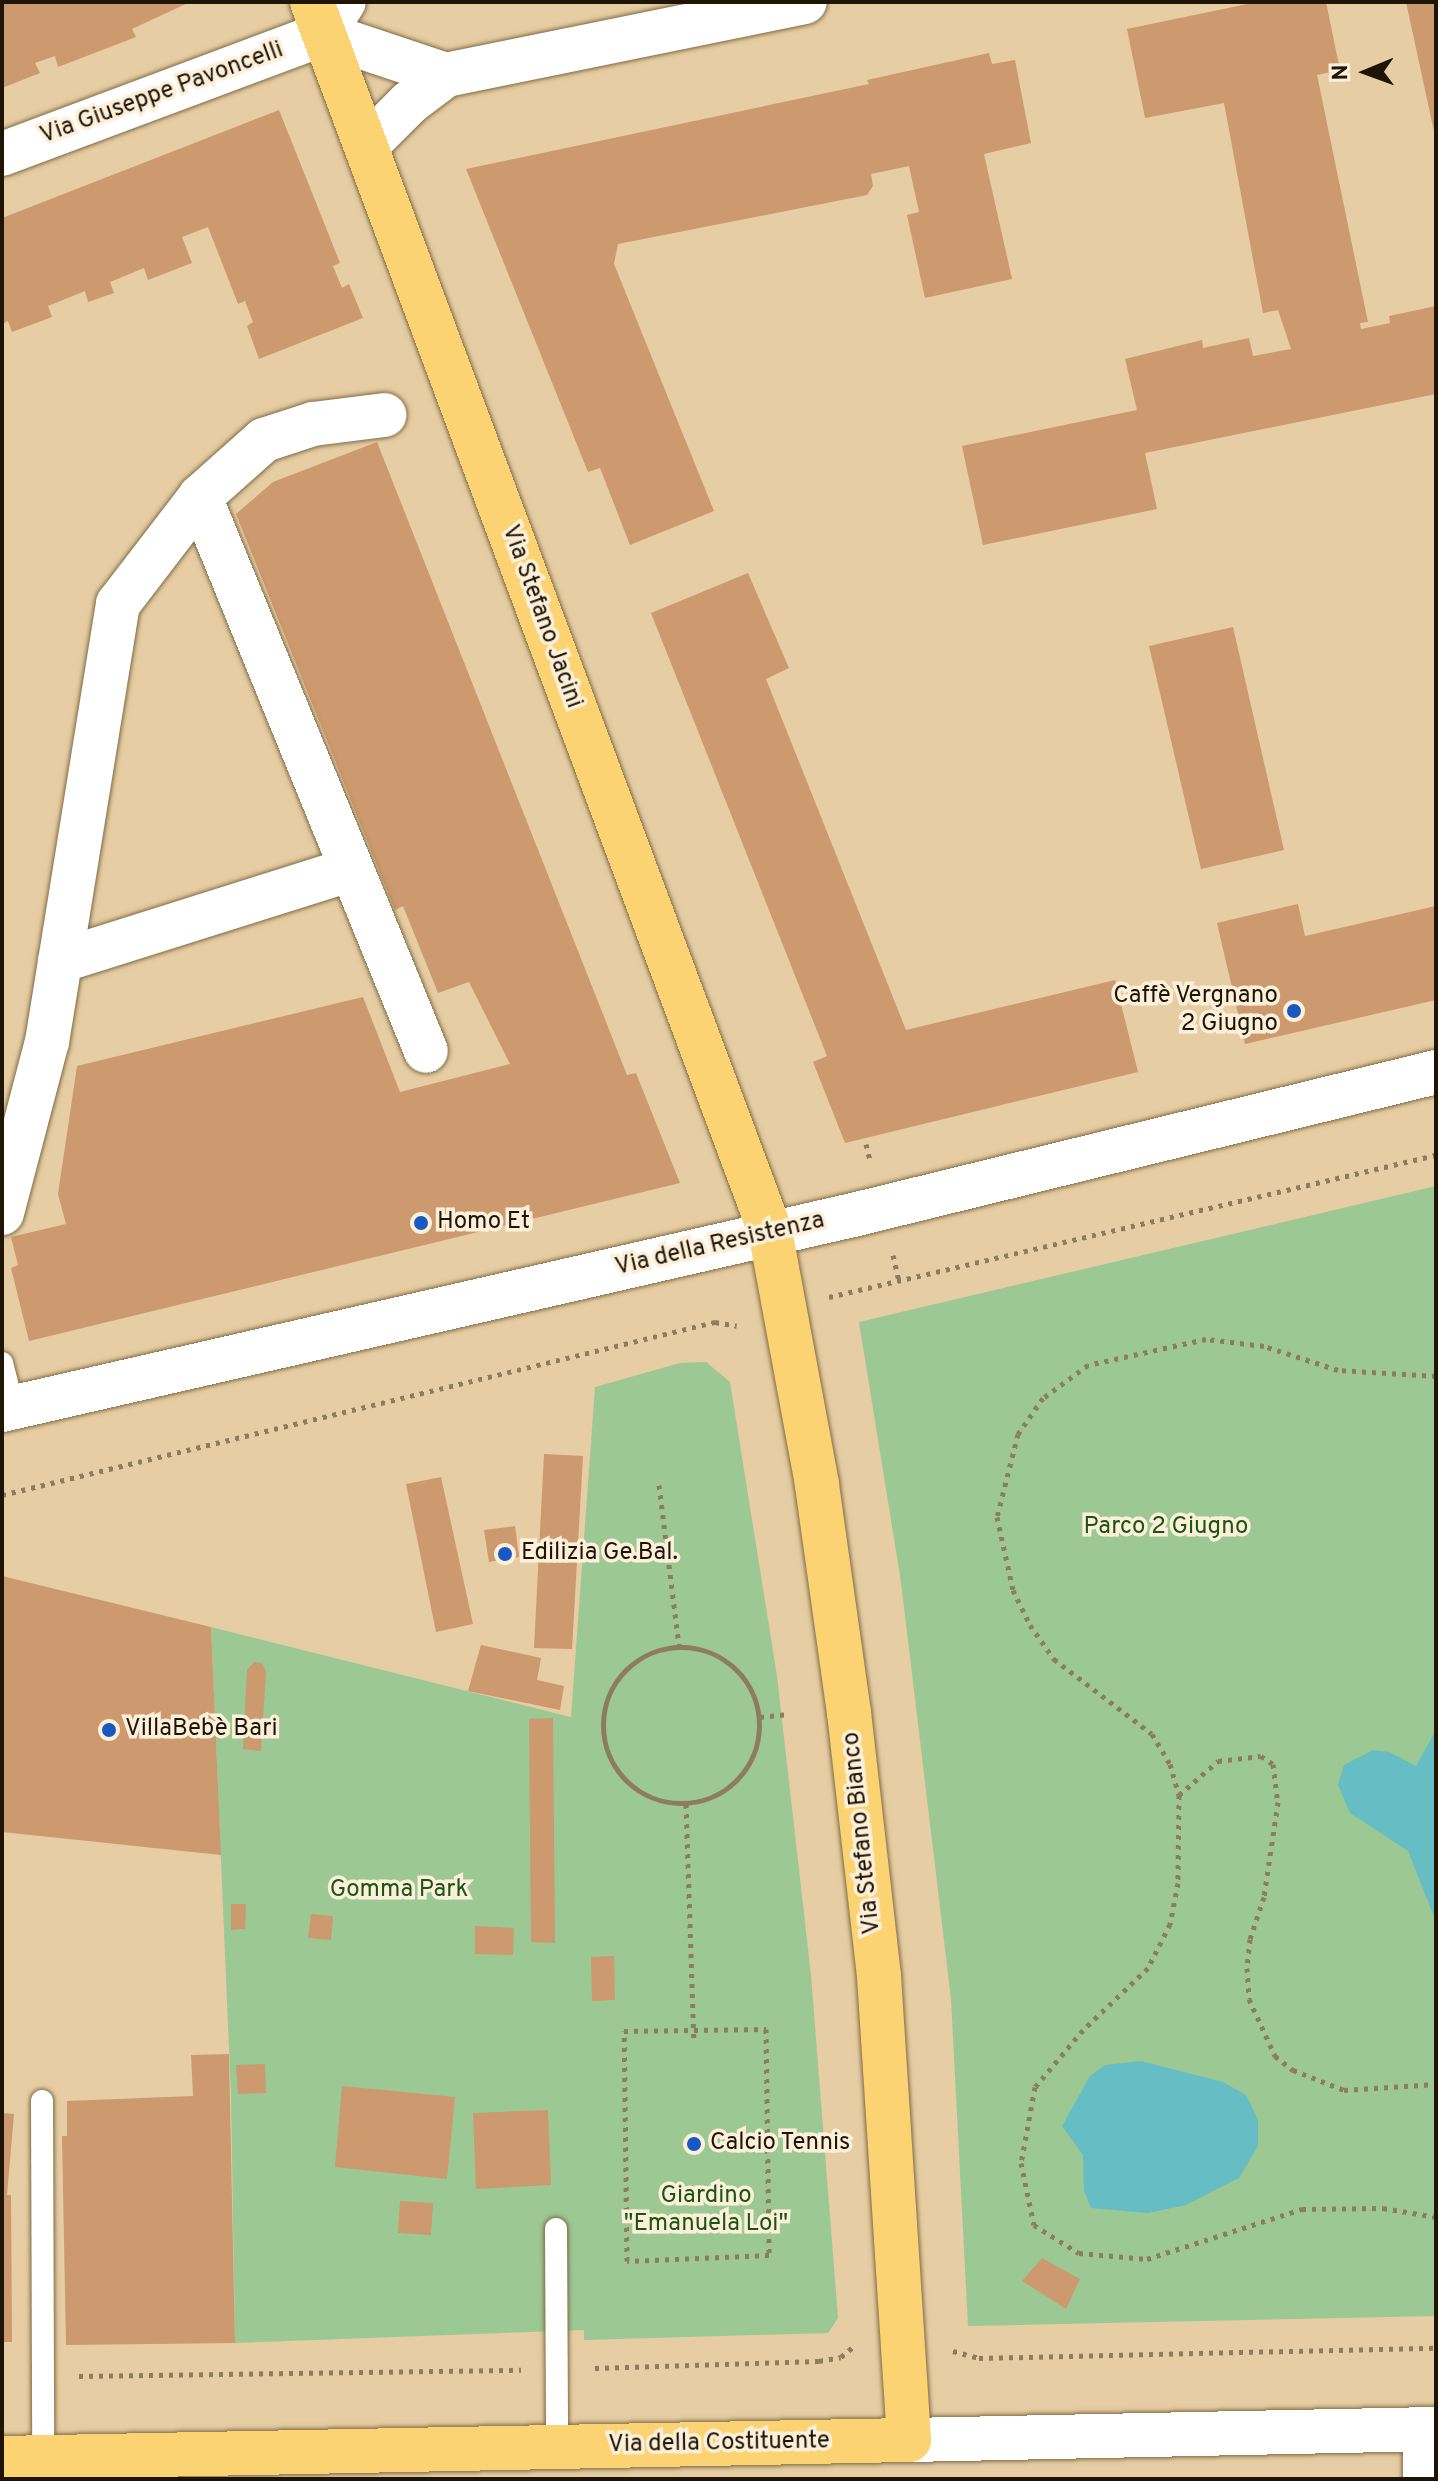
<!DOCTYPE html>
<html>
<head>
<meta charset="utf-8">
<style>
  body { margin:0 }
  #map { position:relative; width:1438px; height:2481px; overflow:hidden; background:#e6cda3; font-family:Overpass,sans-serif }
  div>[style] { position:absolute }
  .green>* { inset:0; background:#9cc894 }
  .water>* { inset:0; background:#66bdc3 }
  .building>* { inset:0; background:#cd996e }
  .path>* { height:5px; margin-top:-2.5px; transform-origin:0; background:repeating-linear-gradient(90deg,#8e7c5e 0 4px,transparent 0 10px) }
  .path>.ring { margin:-2.5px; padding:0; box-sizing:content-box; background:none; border:5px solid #8e7c5e; border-radius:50% }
  .roads { filter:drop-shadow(0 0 2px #816b44) drop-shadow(0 0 2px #816b44) }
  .lane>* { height:22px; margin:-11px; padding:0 11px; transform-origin:11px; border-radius:11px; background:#fff }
  .street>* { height:44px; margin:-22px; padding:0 22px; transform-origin:22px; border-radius:22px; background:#fff }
  .secondary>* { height:44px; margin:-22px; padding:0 22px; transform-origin:22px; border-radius:22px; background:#fff }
  .primary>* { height:44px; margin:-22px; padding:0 22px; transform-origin:22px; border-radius:22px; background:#fbd373 }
  .dots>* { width:22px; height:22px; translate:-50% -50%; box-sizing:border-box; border:4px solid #fdf0db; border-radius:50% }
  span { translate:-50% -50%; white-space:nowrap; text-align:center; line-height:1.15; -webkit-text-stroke:7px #fdf0db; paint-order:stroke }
  .street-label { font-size:24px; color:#1e1506 }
  .poi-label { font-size:24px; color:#1e1506 }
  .right { translate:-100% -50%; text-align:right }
  .left { translate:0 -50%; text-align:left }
  .park-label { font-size:24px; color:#1c5511 }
  .frame { position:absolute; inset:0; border:4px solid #1e1506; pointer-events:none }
  .north { position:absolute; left:1326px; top:32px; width:80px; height:80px; -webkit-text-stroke:6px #fdf0db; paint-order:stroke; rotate:269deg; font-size:22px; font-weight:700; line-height:32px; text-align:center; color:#1e1506 }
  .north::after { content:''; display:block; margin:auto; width:28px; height:36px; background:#1e1506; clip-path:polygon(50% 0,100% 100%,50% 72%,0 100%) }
</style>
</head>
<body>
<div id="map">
  <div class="green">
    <i style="clip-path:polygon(1436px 1186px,1436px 2316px,968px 2326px,951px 1999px,901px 1582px,859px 1322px)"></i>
    <i style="clip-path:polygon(706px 1362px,730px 1382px,777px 1676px,811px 1975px,838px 2318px,828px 2333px,584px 2340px,584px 2330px,235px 2343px,231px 2095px,211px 1627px,571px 1717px,595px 1387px,680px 1363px)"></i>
  </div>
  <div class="water">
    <i style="clip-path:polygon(1436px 1730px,1436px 1922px,1408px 1851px,1350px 1813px,1338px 1785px,1344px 1765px,1373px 1750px,1389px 1752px,1416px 1766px)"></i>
    <i style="clip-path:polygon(1141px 2061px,1223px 2082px,1246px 2095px,1258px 2120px,1258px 2146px,1239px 2178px,1186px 2205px,1148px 2213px,1091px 2208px,1084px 2191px,1083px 2155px,1062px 2126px,1090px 2076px,1105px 2065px)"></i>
  </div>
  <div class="building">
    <i style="clip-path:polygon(190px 2px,132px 29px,136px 37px,58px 67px,55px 56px,35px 63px,40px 73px,2px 88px,2px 3px)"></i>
    <i style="clip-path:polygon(1257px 2px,1326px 2px,1340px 70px,1317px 75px,1368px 322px,1360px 323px,1361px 329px,1390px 323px,1389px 316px,1436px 306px,1436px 394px,1145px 453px,1157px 509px,983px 545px,962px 446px,1137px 410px,1125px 359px,1202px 340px,1203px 348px,1249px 338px,1253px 356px,1291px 349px,1278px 310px,1263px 313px,1224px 103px,1145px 118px,1127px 29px)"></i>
    <i style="clip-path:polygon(1406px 2px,1436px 2px,1436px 136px,1435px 136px)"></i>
    <i style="clip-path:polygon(989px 53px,992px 64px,1015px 60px,1031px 143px,984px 154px,1012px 279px,925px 298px,907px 215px,919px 212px,909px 166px,871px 174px,873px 186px,867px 195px,618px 244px,614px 264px,714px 511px,630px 545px,600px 468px,588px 472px,466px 169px,869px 84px,867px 80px)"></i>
    <i style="clip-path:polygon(279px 110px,340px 263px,333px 266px,342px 288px,349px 284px,363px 318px,259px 359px,247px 326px,253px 322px,245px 301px,238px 304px,208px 227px,182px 237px,192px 263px,148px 280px,144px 268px,110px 282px,114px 293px,88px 302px,85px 291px,48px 306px,52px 317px,12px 332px,8px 321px,2px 324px,2px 218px)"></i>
    <i style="clip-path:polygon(377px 442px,627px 1075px,636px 1073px,680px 1183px,29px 1341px,11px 1268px,18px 1265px,11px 1237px,66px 1224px,58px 1194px,77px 1066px,363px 997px,400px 1092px,510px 1064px,469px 982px,438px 993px,403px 906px,395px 910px,236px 514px,273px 482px)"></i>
    <i style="clip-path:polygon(748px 573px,789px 668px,766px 679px,906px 1030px,1115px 980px,1138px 1072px,845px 1143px,813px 1062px,827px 1056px,651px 613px)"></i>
    <i style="clip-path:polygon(1233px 627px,1284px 850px,1201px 869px,1149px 646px)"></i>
    <i style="clip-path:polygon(1298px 904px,1305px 936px,1436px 906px,1436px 1000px,1245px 1044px,1217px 923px)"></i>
    <i style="clip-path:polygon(544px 1454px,583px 1456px,572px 1649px,534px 1648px)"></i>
    <i style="clip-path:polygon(441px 1477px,473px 1624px,436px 1632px,406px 1484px)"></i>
    <i style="clip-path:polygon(515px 1526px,519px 1557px,489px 1562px,484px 1530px)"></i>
    <i style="clip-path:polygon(2px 1576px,211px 1627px,221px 1855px,2px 1832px)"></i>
    <i style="clip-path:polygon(481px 1645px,541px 1658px,537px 1680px,564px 1686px,560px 1710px,468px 1691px)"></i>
    <i style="clip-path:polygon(254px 1662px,262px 1663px,266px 1672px,261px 1751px,243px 1749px,247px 1670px)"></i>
    <i style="clip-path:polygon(553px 1718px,555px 1943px,531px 1942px,529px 1719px)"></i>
    <i style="clip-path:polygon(231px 1904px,246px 1904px,245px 1929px,231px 1930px)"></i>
    <i style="clip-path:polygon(311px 1914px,333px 1916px,331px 1940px,308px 1938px)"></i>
    <i style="clip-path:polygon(475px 1926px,514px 1928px,513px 1955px,475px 1954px)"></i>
    <i style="clip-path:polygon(614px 1956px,615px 2000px,592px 2001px,591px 1957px)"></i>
    <i style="clip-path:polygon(229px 2054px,235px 2343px,66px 2345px,62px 2136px,67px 2136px,67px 2101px,193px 2096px,191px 2055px)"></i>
    <i style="clip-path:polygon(265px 2064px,266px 2093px,238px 2094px,236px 2065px)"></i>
    <i style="clip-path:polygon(342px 2086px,455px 2097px,447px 2179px,335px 2167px)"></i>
    <i style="clip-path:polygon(548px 2110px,551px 2185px,476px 2189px,473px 2113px)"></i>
    <i style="clip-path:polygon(2px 2113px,14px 2114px,7px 2195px,11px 2195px,12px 2342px,2px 2342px)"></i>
    <i style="clip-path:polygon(400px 2201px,433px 2203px,431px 2235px,398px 2233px)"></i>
    <i style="clip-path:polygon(1042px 2258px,1080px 2279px,1066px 2309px,1022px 2281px)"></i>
  </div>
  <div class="path">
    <i style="left:866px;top:1144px;width:16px;rotate:76deg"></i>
    <i style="left:893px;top:1255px;width:27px;rotate:77deg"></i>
    <i style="left:829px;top:1297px;width:623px;rotate:-13.17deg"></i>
    <i style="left:1436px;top:1376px;width:98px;rotate:-176.5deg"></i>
    <i style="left:1338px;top:1370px;width:78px;rotate:-162deg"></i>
    <i style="left:1264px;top:1346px;width:58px;rotate:-173.1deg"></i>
    <i style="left:1206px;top:1339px;width:121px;rotate:167.6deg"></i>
    <i style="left:1088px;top:1365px;width:56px;rotate:143.7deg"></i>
    <i style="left:1043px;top:1398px;width:44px;rotate:124.8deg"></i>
    <i style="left:1018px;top:1434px;width:86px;rotate:104.2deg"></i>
    <i style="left:997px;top:1517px;width:75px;rotate:77.6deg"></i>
    <i style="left:1013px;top:1590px;width:39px;rotate:64deg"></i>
    <i style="left:1030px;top:1625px;width:42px;rotate:54.8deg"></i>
    <i style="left:1054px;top:1659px;width:123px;rotate:37.4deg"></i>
    <i style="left:1152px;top:1734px;width:35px;rotate:59deg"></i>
    <i style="left:1170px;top:1764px;width:32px;rotate:74deg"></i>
    <i style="left:1179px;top:1795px;width:88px;rotate:90.7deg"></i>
    <i style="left:1178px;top:1883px;width:42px;rotate:101deg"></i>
    <i style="left:1170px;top:1924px;width:49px;rotate:116.6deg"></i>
    <i style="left:1148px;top:1968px;width:90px;rotate:136.4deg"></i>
    <i style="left:1083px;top:2030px;width:75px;rotate:130.1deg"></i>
    <i style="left:1035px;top:2087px;width:77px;rotate:100.4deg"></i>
    <i style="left:1021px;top:2163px;width:63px;rotate:78.2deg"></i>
    <i style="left:1034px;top:2225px;width:53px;rotate:31.9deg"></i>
    <i style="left:1079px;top:2253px;width:68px;rotate:5deg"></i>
    <i style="left:1147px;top:2259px;width:163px;rotate:-17.9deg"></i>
    <i style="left:1302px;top:2209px;width:81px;rotate:-0.7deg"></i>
    <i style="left:1383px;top:2208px;width:54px;rotate:9.6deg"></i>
    <i style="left:659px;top:1485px;width:162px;rotate:82.9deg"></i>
    <i style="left:2px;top:1495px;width:734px;rotate:-13.64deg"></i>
    <i style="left:715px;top:1322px;width:22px;rotate:10deg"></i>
    <i class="ring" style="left:603px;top:1647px;width:151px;height:151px"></i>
    <i style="left:760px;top:1717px;width:29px;rotate:-6deg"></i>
    <i style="left:1179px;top:1795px;width:52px;rotate:-41.1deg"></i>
    <i style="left:1218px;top:1761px;width:43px;rotate:-6.6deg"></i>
    <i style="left:1261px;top:1756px;width:14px;rotate:34deg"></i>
    <i style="left:1273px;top:1764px;width:38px;rotate:83deg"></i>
    <i style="left:1278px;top:1802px;width:96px;rotate:98.4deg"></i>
    <i style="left:1264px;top:1897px;width:44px;rotate:108.4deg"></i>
    <i style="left:1250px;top:1939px;width:29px;rotate:96deg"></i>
    <i style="left:1247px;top:1968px;width:31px;rotate:86deg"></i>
    <i style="left:1249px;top:1999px;width:63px;rotate:65.5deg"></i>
    <i style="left:1275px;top:2056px;width:23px;rotate:38deg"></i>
    <i style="left:1293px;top:2070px;width:55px;rotate:21.4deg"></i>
    <i style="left:1344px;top:2090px;width:92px;rotate:-3.7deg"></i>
    <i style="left:686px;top:1804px;width:236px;rotate:88.1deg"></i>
    <i style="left:766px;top:2029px;width:226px;rotate:89.2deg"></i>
    <i style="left:769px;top:2255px;width:142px;rotate:177.6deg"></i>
    <i style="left:627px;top:2261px;width:230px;rotate:-90.7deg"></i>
    <i style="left:624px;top:2031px;width:142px;rotate:-0.8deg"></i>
    <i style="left:953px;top:2351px;width:27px;rotate:15deg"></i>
    <i style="left:979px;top:2358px;width:457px;rotate:-1.3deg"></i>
    <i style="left:595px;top:2368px;width:224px;rotate:-1.8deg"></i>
    <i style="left:819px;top:2361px;width:22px;rotate:-10deg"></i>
    <i style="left:841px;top:2357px;width:16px;rotate:-40deg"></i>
    <i style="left:79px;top:2376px;width:442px;rotate:-0.8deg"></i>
  </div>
  <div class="roads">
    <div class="lane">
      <i style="left:2px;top:1363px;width:49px;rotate:75.7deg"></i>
      <i style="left:42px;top:2101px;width:356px;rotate:89.8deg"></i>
      <i style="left:556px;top:2229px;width:219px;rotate:89.7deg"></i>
    </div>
    <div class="street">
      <i style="left:323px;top:34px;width:130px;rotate:18.4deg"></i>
      <i style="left:366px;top:146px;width:61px;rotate:-45deg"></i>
      <i style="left:409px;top:103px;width:46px;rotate:-37.1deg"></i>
      <i style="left:446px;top:75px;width:366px;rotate:-11.5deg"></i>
      <i style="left:2px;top:154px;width:343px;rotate:-20.5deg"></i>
      <i style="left:323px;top:34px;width:38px;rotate:-57deg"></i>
      <i style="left:200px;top:497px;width:598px;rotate:67.81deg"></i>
      <i style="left:60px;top:961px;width:305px;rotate:-17.5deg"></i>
      <i style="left:2px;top:1213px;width:177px;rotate:-75.3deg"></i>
      <i style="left:47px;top:1042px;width:444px;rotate:-80.8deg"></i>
      <i style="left:118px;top:604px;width:135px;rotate:-52.5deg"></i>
      <i style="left:200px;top:497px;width:86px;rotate:-41.7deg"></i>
      <i style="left:264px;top:440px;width:52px;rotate:-18.1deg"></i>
      <i style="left:313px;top:424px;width:72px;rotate:-7.2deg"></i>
      <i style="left:1425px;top:2479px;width:50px;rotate:-90deg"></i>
    </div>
    <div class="secondary">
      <i style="left:2px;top:1410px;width:873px;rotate:-12.91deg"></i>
      <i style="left:853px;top:1215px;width:600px;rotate:-13.78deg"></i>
      <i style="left:909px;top:2440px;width:527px;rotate:-1.2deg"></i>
    </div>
    <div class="primary">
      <i style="left:2px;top:2458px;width:907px;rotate:-1.14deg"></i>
      <i style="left:909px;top:2440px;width:465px;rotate:-93.7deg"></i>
      <i style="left:879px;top:1976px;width:265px;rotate:-96.5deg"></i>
      <i style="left:849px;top:1713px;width:231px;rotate:-98deg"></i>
      <i style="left:817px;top:1484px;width:257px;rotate:-100.5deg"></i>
      <i style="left:770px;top:1231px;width:1312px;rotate:-110.44deg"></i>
    </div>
  </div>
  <div class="dots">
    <i style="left:1294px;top:1011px;background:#1957c3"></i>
    <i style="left:421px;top:1223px;background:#1957c3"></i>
    <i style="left:505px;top:1554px;background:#1957c3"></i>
    <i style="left:109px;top:1730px;background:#1957c3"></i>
    <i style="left:694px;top:2144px;background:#1957c3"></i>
  </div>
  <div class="street-label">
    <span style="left:162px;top:94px;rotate:-20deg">Via Giuseppe Pavoncelli</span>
    <span style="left:541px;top:617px;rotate:70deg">Via Stefano Jacini</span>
    <span style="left:720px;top:1245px;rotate:-13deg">Via della Resistenza</span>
    <span style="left:863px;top:1833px;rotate:-96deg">Via Stefano Bianco</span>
    <span style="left:719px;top:2444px;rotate:-1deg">Via della Costituente</span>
  </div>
  <div class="poi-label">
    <span class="right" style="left:1278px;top:1011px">Caffè Vergnano<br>2 Giugno</span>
    <span class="left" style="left:437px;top:1223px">Homo Et</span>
    <span class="left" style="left:521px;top:1554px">Edilizia Ge.Bal.</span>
    <span class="left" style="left:125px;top:1730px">VillaBebè Bari</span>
    <span class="left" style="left:710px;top:2144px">Calcio Tennis</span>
  </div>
  <div class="park-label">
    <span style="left:1166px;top:1528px">Parco 2 Giugno</span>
    <span style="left:399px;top:1891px">Gomma Park</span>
    <span style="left:706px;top:2211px">Giardino<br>"Emanuela Loi"</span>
  </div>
  <div class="frame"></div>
  <div class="north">N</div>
</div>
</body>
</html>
